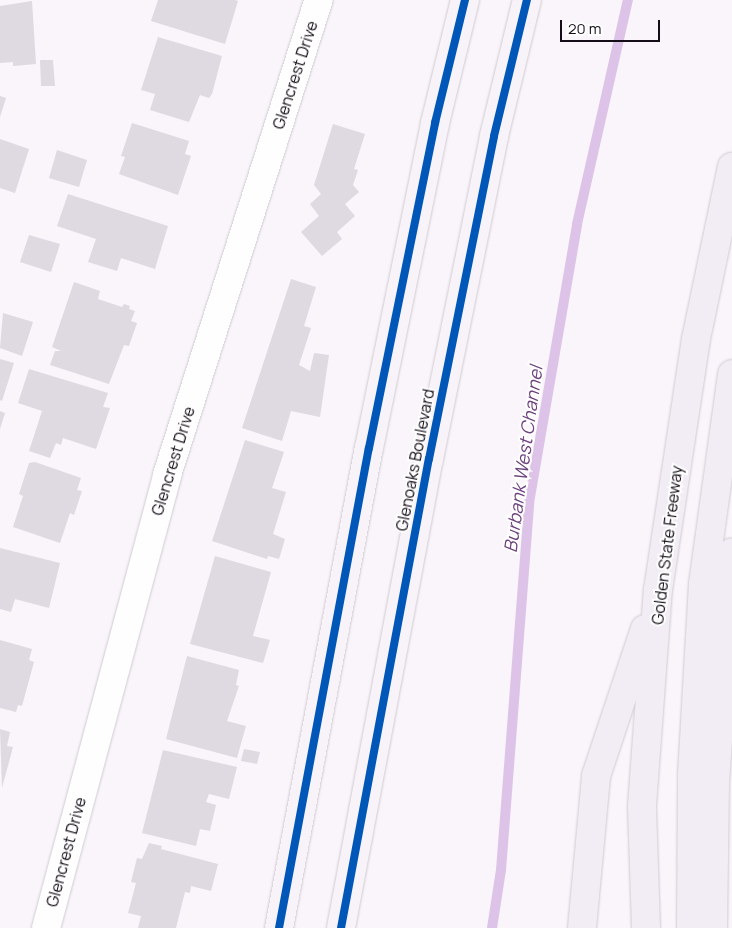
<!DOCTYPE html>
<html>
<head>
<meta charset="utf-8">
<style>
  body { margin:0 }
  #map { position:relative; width:732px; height:928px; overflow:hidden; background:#f9f5fa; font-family:Manrope,sans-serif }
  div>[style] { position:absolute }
  .stream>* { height:10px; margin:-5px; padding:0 5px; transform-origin:5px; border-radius:5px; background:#ddc3e7 }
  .building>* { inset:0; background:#dfd9e1 }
  .roads { filter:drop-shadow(0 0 1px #d0cbd2) drop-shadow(0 0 1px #d0cbd2) }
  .minor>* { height:28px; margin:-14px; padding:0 14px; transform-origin:14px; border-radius:14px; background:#fefefe }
  .major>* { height:28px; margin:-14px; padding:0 14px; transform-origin:14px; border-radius:14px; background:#f7f3f8 }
  .highway>* { height:28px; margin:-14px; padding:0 14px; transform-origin:14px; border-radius:14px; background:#f2ecf5 }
  .cycleway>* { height:8px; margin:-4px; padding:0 4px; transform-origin:4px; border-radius:4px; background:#0057b8 }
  span { translate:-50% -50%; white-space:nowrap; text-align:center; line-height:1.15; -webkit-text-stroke:4px #fff; paint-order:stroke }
  .street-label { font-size:16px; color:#140d17 }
  .water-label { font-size:18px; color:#6e427f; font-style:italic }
  .scale { position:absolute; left:560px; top:20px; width:100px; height:22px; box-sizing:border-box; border:2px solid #140d17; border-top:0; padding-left:6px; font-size:15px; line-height:18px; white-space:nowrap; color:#140d17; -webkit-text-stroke:4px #fff; paint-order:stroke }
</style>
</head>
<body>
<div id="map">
  <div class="stream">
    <i style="left:492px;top:928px;width:59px;rotate:-81.2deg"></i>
    <i style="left:501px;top:870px;width:368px;rotate:-85.6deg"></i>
    <i style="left:529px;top:503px;width:283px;rotate:-80.2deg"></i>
    <i style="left:577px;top:224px;width:230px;rotate:-77.2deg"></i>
  </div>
  <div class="building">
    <i style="clip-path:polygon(158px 0,235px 0,238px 1px,225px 44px,151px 21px)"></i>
    <i style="clip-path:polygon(32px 1px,36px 64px,13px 66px,13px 62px,0 63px,0 6px)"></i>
    <i style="clip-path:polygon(158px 37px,222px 56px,212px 94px,209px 98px,200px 95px,189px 122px,150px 110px,155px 94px,141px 90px)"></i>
    <i style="clip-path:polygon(40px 60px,53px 60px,55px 86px,41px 86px)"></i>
    <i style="clip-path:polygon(0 96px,6px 98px,0 117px)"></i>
    <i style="clip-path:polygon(132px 123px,189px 141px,185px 154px,191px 156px,178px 195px,119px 174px,125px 157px,121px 156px)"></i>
    <i style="clip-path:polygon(333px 124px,365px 134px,354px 169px,358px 170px,353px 185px,359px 192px,345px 204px,355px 216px,337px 232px,342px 239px,322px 256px,301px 232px,319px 216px,310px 204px,321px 194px,314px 185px)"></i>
    <i style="clip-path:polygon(0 139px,29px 149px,15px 193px,0 188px)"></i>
    <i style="clip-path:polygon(57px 150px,87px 160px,79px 187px,49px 178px)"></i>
    <i style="clip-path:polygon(68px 194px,168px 226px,155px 269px,121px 258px,117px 271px,88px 262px,96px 239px,57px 226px)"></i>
    <i style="clip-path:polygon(29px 235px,60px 244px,51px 272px,20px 262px)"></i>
    <i style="clip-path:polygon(291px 279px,316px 287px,304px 326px,311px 328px,299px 365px,310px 371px,314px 353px,329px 355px,320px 417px,291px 411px,282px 441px,242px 428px)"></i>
    <i style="clip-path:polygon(74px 282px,100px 291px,98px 299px,122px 307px,124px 304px,130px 306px,129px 309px,135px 311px,131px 321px,137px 323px,129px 346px,124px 345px,109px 384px,50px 365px,55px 351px,61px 351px,52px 347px)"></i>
    <i style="clip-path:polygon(3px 313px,33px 322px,22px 356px,0 348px)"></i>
    <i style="clip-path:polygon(0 359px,14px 363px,2px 401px,0 400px)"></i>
    <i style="clip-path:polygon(29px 369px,108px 393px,103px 407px,110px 408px,96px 449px,63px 438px,61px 445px,56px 443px,50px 458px,29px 451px,42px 411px,18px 403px)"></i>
    <i style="clip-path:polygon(0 411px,5px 413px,0 429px)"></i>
    <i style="clip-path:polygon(245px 440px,284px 452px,272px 488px,286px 492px,273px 534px,285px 539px,279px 559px,268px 556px,267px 559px,212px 541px)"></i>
    <i style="clip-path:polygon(35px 462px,81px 478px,77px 490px,82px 491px,74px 515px,70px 513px,60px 543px,13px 527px,23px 496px,19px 494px,29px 463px)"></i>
    <i style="clip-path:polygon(0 548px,60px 563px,49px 608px,15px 599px,11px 612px,0 609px)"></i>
    <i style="clip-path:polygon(215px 556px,271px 572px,253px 636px,270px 640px,263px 663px,190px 644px)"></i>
    <i style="clip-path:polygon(0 640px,32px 649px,29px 660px,34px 662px,22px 706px,18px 705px,16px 712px,0 708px)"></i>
    <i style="clip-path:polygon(187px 656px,239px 670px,236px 685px,239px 686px,227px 721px,246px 726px,237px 758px,166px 739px)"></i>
    <i style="clip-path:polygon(0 729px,10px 732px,7px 746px,13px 747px,2px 788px)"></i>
    <i style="clip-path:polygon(244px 749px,260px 752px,257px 764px,241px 761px)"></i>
    <i style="clip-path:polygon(163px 750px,237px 767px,229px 799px,209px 794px,206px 802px,216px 805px,210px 831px,200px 829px,196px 846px,142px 833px)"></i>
    <i style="clip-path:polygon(149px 843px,162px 846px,161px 849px,218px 864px,211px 891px,191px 886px,190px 893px,185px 892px,176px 928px,138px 928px,141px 916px,128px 913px,136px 883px,131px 882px,137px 858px,142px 859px)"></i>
  </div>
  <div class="roads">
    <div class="minor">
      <i style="left:46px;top:928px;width:469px;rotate:-75deg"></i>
      <i style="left:167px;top:475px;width:499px;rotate:-72.3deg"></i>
    </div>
    <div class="major">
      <i style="left:279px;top:928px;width:488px;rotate:-79.4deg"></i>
      <i style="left:369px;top:448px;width:332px;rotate:-78.5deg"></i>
      <i style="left:435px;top:123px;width:127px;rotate:-76.3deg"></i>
      <i style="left:341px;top:928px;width:477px;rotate:-79.4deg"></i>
      <i style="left:429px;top:459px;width:329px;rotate:-78.6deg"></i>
      <i style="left:494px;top:136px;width:140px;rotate:-76.4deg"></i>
    </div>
    <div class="highway">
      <i style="left:582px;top:928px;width:153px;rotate:-84.7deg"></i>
      <i style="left:596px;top:776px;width:155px;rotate:-71.6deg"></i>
      <i style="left:646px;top:928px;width:122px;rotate:-91.9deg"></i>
      <i style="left:642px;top:806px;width:217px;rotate:-85.8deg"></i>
      <i style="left:658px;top:590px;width:254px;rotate:-81.4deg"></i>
      <i style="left:696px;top:339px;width:176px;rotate:-78.2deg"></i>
      <i style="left:691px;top:928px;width:153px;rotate:-89.6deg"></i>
      <i style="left:692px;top:775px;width:191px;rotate:-86.7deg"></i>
      <i style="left:703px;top:584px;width:212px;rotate:-82.1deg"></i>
      <i style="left:713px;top:928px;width:146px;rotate:-89.2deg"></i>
      <i style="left:715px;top:782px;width:230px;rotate:-85.8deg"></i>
    </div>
  </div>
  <div class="cycleway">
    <i style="left:279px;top:928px;width:488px;rotate:-79.4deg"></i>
    <i style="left:369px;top:448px;width:332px;rotate:-78.5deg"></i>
    <i style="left:435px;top:123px;width:127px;rotate:-76.3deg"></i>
    <i style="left:341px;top:928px;width:477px;rotate:-79.4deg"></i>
    <i style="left:429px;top:459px;width:329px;rotate:-78.6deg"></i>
    <i style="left:494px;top:136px;width:140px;rotate:-76.4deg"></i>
  </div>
  <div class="street-label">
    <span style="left:295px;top:75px;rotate:-72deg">Glencrest Drive</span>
    <span style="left:415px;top:460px;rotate:-79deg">Glenoaks Boulevard</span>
    <span style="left:173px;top:461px;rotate:-73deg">Glencrest Drive</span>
    <span style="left:667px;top:545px;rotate:-83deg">Golden State Freeway</span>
    <span style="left:66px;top:852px;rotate:-75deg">Glencrest Drive</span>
  </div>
  <div class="water-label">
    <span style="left:523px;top:459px;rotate:-82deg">Burbank West Channel</span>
  </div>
  <div class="scale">20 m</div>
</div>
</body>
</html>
